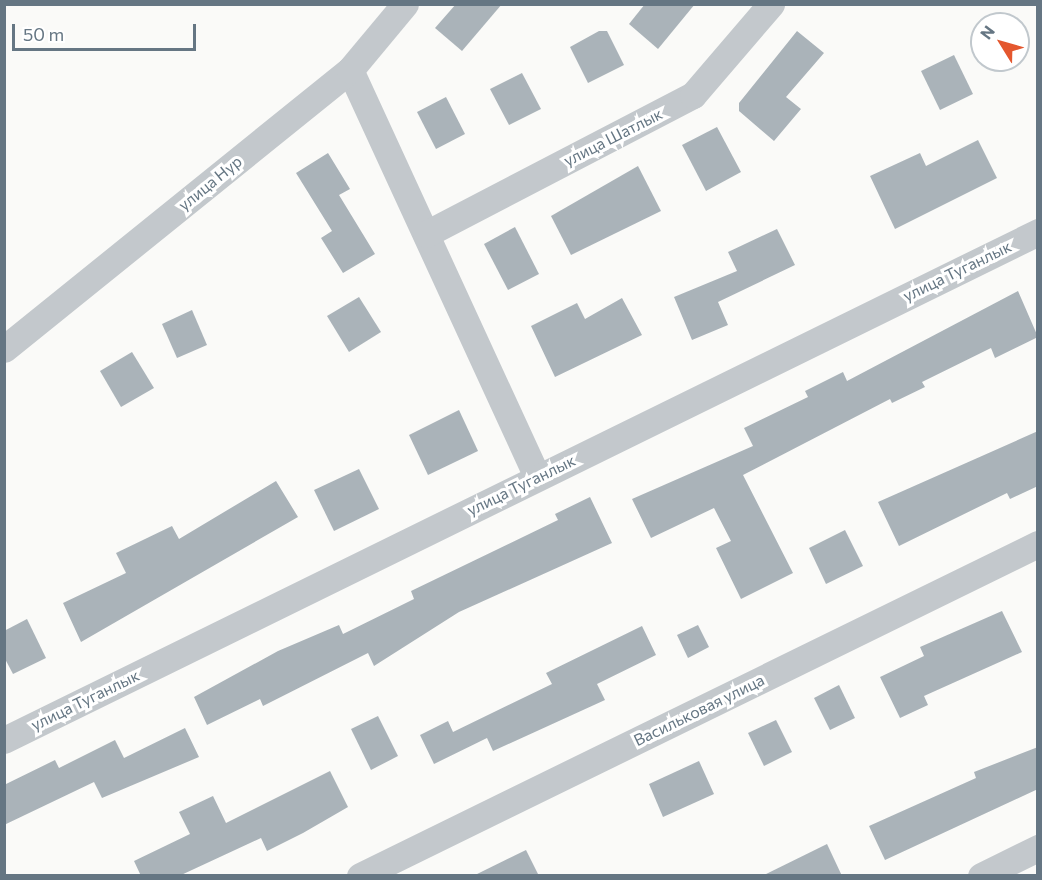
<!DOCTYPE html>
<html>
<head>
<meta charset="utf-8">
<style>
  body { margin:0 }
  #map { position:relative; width:1042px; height:880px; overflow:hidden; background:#fafaf8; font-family:Commissioner,sans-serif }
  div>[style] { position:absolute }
  .building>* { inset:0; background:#aab3b9 }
  .minor>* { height:27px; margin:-13.5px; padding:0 13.5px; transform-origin:13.5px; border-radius:13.5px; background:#c3c8cc }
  span { translate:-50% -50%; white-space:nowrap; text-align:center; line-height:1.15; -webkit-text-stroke:6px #fff; paint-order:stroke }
  .street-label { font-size:16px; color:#657683 }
  .frame { position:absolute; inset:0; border:6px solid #657683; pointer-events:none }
  .north { position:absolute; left:970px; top:12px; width:60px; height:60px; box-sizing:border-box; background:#fff; border:2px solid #c1c8cd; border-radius:50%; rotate:307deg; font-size:16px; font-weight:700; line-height:24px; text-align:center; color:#657683 }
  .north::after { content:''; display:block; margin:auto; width:21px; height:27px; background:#e4572e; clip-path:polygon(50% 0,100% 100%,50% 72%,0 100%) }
  .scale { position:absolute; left:12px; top:24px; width:184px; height:27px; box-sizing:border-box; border:3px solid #657683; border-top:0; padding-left:8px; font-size:18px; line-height:21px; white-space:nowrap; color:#657683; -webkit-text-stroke:4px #fff; paint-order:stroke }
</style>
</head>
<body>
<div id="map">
  <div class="building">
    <i style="clip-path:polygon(456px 4px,502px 4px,462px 51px,435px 28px)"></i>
    <i style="clip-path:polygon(645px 4px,695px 4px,658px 49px,629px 24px)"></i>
    <i style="clip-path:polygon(599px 31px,607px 31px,624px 65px,588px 83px,570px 47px)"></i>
    <i style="clip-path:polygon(797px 31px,824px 53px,786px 97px,801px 109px,774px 141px,739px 111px,739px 103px)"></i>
    <i style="clip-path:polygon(954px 55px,973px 94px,940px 110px,921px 71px)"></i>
    <i style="clip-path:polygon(522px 73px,541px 109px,509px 125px,490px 89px)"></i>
    <i style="clip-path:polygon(446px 97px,465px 134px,436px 149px,417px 112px)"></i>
    <i style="clip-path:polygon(717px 127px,741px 172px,706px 191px,682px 145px)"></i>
    <i style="clip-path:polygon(978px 140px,997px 178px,895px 229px,870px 176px,920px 153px,926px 166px)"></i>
    <i style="clip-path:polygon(328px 153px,350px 189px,339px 195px,375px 254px,343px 273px,321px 238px,332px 231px,296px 173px)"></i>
    <i style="clip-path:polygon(638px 166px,661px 211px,571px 255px,551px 216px)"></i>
    <i style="clip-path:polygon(515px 227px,539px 274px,508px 290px,484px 244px)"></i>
    <i style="clip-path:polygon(777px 229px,795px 265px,718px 302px,728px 325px,692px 340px,674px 297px,737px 271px,728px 252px)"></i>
    <i style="clip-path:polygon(1018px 291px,1038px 337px,995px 358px,991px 348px,922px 382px,925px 387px,892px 403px,890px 399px,743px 475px,793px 573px,741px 599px,716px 548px,731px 541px,714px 508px,651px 538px,632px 499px,753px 446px,744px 428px,808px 397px,805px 391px,843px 372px,847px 381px)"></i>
    <i style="clip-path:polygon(359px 297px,381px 332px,349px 352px,327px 316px)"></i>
    <i style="clip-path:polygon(622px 298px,642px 335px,555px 377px,531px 326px,577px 303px,585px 319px)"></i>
    <i style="clip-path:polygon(192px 310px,207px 345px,177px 358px,162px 324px)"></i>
    <i style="clip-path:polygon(132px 352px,154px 388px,121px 407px,100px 371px)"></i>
    <i style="clip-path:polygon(459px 410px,478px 451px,428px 475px,409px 435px)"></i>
    <i style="clip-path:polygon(1038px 431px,1038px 486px,1010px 499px,1007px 493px,899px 546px,878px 502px)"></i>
    <i style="clip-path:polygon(359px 469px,379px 509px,334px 531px,314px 490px)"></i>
    <i style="clip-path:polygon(276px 481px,298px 517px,81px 642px,63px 603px,126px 573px,116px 553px,172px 526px,179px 539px)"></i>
    <i style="clip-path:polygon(590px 497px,612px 543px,459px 612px,374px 666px,368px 653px,263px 706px,260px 699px,207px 725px,194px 697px,278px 651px,339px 625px,343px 634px,414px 599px,411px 591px,558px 520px,555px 514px)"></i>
    <i style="clip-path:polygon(845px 530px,863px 566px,826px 584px,809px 548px)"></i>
    <i style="clip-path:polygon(1002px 611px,1022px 652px,924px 696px,928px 705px,900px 718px,880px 677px,924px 656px,920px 647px)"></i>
    <i style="clip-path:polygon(27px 619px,46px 658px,13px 674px,4px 657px,4px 631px)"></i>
    <i style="clip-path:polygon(698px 625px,709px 647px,688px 658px,677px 635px)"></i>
    <i style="clip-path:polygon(642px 626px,656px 655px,597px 684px,605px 700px,493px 751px,487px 738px,434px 764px,420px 735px,448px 721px,453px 732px,552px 684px,546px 673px)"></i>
    <i style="clip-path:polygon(839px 685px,855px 718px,830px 730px,814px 698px)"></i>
    <i style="clip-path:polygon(378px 716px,398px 756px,371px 770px,351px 729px)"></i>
    <i style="clip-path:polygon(776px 720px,792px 752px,764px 766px,748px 733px)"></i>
    <i style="clip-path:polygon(185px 728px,199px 757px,102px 798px,94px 782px,4px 825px,4px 785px,55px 760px,59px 768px,115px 740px,124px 758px)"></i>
    <i style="clip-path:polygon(1038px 747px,1038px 789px,885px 860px,869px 826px,976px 778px,974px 772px)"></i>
    <i style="clip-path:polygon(699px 761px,714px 794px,663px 817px,649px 784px)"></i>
    <i style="clip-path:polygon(330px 771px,348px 807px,303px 833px,267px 851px,261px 838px,179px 876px,141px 876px,134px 861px,190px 834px,179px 812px,213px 796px,226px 823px)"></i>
    <i style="clip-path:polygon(827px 844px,842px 876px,762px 876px)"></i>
    <i style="clip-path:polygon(526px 850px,539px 876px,473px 876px)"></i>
  </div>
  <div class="minor">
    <i style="left:350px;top:70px;width:448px;rotate:65.3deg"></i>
    <i style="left:426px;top:234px;width:301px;rotate:-27.5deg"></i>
    <i style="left:693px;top:95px;width:120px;rotate:-49.4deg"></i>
    <i style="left:4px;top:349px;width:444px;rotate:-38.9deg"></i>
    <i style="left:350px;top:70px;width:86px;rotate:-50.2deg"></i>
    <i style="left:4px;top:740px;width:1152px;rotate:-26.16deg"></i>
    <i style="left:360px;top:876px;width:755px;rotate:-26.09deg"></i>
    <i style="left:981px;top:876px;width:64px;rotate:-26.2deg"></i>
  </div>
  <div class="street-label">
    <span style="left:613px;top:137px;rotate:-27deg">улица Шатлык</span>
    <span style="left:210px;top:183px;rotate:-39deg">улица Нур</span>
    <span style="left:957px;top:271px;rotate:-26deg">улица Туганлык</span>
    <span style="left:521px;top:485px;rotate:-26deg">улица Туганлык</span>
    <span style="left:85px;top:700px;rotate:-26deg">улица Туганлык</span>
    <span style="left:699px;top:710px;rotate:-26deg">Васильковая улица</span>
  </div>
  <div class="frame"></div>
  <div class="north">N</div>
  <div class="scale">50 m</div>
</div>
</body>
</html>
